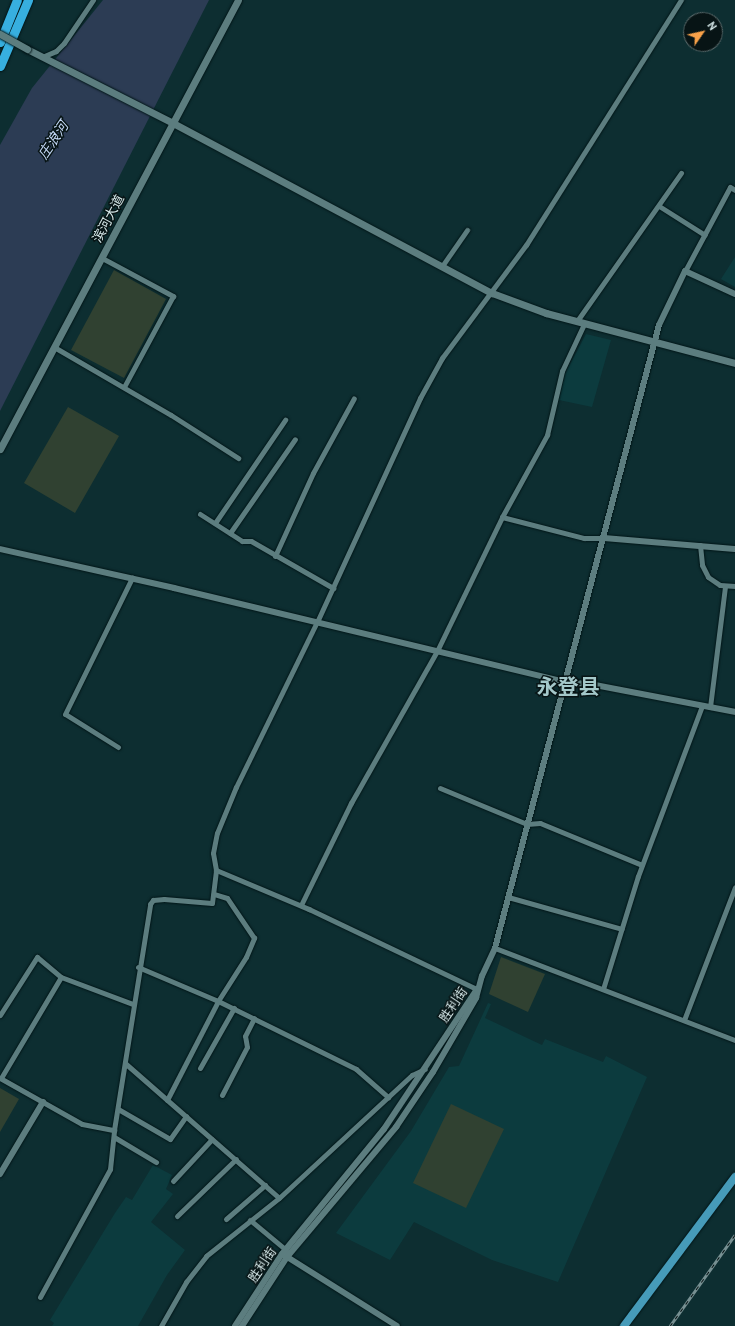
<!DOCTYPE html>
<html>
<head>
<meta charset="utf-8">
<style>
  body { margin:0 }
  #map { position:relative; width:735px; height:1326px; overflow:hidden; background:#0d2e31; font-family:"PT Sans","Noto Sans SC",sans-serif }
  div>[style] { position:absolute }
  .built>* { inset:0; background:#0c3b3e }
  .green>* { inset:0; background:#304131 }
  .water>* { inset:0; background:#2c3c54 }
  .roads { filter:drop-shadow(0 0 1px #001517) drop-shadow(0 0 1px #001517) }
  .minor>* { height:5px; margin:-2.5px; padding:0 2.5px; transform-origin:2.5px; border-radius:2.5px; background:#5c7d7f }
  .tertiary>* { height:6px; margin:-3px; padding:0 3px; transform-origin:3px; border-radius:3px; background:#5c7d7f }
  .secondary>* { height:7px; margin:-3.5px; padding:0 3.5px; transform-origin:3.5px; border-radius:3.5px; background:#5c7d7f }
  .primary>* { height:8px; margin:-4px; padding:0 4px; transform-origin:4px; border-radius:4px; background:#469bb9 }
  .motorway>* { height:9px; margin:-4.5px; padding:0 4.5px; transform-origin:4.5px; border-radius:4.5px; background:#37afdf }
  .rail>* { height:3px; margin-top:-1.5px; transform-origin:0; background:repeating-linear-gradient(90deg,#071415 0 4.5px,#779092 0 9px); box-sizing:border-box; border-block:1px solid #779092 }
  .bridges { filter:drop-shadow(0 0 1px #001517) drop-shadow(0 0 1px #001517) }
  .secondary-bridge>* { height:7px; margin:-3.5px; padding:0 3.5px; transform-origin:3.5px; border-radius:3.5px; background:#5c7d7f }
  span { translate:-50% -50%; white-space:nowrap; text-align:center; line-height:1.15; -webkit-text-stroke:3px #071415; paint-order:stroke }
  .street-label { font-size:13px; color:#d6e8e9 }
  .water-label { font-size:14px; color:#c5d9f7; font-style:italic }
  .town-label { font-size:21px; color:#a4c8ca; font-weight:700 }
  .north { position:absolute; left:683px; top:12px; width:40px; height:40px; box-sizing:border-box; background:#071415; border:1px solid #5a696a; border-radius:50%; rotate:56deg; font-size:11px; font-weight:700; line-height:16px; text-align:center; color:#d6e8e9 }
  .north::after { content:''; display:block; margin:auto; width:14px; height:18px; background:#f7a149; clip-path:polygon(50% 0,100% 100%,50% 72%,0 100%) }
</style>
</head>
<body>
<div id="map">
  <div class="built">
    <i style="clip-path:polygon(735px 257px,735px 287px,721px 279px)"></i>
    <i style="clip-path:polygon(586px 334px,611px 340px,592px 407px,559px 400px,565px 374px)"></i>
    <i style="clip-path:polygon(488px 1003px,491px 1004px,485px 1018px,542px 1045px,545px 1039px,603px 1062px,606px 1056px,647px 1077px,558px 1282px,492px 1260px,414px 1222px,390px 1260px,336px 1233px,411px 1131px,449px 1067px,459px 1066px)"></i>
    <i style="clip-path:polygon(153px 1165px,172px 1175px,166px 1189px,173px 1194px,151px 1222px,185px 1250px,167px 1275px,138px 1326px,52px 1326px,54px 1323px,50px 1320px,115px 1213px,126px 1197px,132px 1200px)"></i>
  </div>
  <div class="green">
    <i style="clip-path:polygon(114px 270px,166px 299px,124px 378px,71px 350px)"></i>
    <i style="clip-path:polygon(68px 407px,119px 436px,75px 513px,24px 483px)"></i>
    <i style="clip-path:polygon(501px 957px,545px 974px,528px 1012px,489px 994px)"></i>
    <i style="clip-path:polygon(0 1088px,19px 1099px,0 1132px)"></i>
    <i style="clip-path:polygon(451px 1104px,504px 1129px,466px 1208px,413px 1183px)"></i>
  </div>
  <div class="water">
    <i style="clip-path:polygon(103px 0,209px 0,0 411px,0 145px,32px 88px)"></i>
  </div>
  <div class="roads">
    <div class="minor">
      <i style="left:42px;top:57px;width:15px;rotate:-23deg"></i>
      <i style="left:56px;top:51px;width:11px;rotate:-45deg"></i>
      <i style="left:64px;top:43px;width:52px;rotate:-56deg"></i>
      <i style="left:659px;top:206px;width:54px;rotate:32.2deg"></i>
      <i style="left:102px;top:258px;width:81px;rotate:28.2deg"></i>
      <i style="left:173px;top:296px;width:103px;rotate:118.3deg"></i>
      <i style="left:442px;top:266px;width:44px;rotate:-55.2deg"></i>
      <i style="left:685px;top:271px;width:95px;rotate:-61.8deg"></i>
      <i style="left:730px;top:187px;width:6px;rotate:31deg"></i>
      <i style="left:577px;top:321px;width:181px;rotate:-54.9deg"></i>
      <i style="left:54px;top:347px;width:135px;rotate:30.2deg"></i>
      <i style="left:171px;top:415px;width:80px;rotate:32.7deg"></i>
      <i style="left:200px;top:514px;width:50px;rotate:32.7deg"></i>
      <i style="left:242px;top:541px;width:9px"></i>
      <i style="left:251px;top:541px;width:95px;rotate:29.8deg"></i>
      <i style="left:502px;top:517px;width:85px;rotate:14.4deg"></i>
      <i style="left:584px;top:538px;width:20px"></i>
      <i style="left:215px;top:523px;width:125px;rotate:-55.8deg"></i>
      <i style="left:230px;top:533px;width:114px;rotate:-55.3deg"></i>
      <i style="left:700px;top:545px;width:20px;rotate:84deg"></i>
      <i style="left:702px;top:565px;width:13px;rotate:63deg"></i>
      <i style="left:708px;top:577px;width:14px;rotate:34deg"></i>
      <i style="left:720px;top:585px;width:15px;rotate:4deg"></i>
      <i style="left:275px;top:556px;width:91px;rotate:-65.4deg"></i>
      <i style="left:313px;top:473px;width:85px;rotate:-61.3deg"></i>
      <i style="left:710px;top:707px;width:122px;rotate:-82.9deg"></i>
      <i style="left:118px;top:747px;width:62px;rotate:-148.1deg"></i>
      <i style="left:65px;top:714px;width:152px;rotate:-63.8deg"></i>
      <i style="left:440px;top:788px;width:94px;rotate:22.5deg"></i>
      <i style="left:527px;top:824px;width:13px;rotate:-4deg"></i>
      <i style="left:540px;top:823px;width:110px;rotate:22.4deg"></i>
      <i style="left:216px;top:870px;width:101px;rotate:22.8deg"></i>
      <i style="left:309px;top:909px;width:186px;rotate:25.5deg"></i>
      <i style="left:508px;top:897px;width:118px;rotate:15.7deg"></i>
      <i style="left:301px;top:905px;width:114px;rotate:-63.9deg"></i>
      <i style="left:351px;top:803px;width:175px;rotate:-60.5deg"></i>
      <i style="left:437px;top:651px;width:149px;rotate:-64.1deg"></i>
      <i style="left:502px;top:517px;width:94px;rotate:-61.2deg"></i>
      <i style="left:547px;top:435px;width:66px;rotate:-76.8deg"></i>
      <i style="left:562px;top:371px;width:52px;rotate:-64.9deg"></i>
      <i style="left:495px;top:948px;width:257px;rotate:21deg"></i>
      <i style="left:138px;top:967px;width:87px;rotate:23deg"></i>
      <i style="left:218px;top:1001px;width:154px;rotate:26.2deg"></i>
      <i style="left:356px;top:1069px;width:43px;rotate:41.2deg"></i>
      <i style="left:603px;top:989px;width:118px;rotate:-72.8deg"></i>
      <i style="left:638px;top:876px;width:182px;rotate:-69.4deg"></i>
      <i style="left:0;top:1015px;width:69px;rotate:-57.5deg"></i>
      <i style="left:37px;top:957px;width:31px;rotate:40deg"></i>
      <i style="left:61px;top:977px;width:77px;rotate:20.6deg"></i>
      <i style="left:684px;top:1020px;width:142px;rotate:-69deg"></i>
      <i style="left:126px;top:1064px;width:203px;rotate:41.2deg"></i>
      <i style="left:200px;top:1068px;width:69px;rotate:-60.5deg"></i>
      <i style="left:0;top:1078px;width:94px;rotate:29.3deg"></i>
      <i style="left:82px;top:1124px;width:33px;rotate:11deg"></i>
      <i style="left:114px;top:1130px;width:229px;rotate:-80.9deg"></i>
      <i style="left:150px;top:904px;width:5px;rotate:-53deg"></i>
      <i style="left:153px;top:900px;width:11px;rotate:-5deg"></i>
      <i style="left:164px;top:899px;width:48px;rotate:4.8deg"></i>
      <i style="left:212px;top:903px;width:33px;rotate:-83deg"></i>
      <i style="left:216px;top:870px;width:17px;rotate:-100deg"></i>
      <i style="left:213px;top:853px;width:20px;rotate:-79deg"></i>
      <i style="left:217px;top:833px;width:50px;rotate:-67.6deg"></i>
      <i style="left:236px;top:787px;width:184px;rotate:-63.9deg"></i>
      <i style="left:317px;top:622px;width:247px;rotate:-65.3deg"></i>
      <i style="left:420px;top:398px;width:46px;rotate:-61.2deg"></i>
      <i style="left:442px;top:358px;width:141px;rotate:-53.4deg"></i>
      <i style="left:526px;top:245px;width:290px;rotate:-57.7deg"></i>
      <i style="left:1px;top:1078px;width:117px;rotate:-59.3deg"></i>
      <i style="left:222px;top:1095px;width:54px;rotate:-62.5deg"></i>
      <i style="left:247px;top:1047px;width:11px;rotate:-100deg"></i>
      <i style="left:245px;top:1036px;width:20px;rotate:-63deg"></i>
      <i style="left:167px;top:1100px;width:111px;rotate:-62.7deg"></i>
      <i style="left:218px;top:1001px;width:52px;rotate:-57.5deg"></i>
      <i style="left:246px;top:957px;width:21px;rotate:-67deg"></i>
      <i style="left:254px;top:938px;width:48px;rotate:-124deg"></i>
      <i style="left:227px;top:898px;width:14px;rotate:-163deg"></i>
      <i style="left:118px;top:1109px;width:60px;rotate:30deg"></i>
      <i style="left:170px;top:1139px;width:28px;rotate:-55deg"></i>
      <i style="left:114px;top:1137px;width:49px;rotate:30.8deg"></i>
      <i style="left:173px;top:1181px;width:57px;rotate:-47.1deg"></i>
      <i style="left:177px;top:1216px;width:82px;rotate:-44deg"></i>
      <i style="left:226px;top:1219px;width:52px;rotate:-41.1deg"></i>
      <i style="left:250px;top:1220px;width:47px;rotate:39.8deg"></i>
      <i style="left:40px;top:1297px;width:146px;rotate:-61.3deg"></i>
      <i style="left:110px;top:1169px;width:39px;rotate:-84deg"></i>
      <i style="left:161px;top:1326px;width:51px;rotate:-60.4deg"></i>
      <i style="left:186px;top:1282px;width:33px;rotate:-52deg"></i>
      <i style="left:206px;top:1256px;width:93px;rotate:-38.5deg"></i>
      <i style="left:279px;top:1198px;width:181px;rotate:-42.8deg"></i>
      <i style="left:412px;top:1075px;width:14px;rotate:-25deg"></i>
    </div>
    <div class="tertiary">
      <i style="left:604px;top:538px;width:131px;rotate:4.8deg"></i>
      <i style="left:0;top:549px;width:178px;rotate:12.6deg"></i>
      <i style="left:174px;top:588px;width:402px;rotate:13.5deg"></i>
      <i style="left:565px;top:682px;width:25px;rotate:5deg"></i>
      <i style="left:590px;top:684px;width:148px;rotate:10.9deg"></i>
      <i style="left:0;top:1174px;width:84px;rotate:-59.2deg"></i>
      <i style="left:284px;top:1255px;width:133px;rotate:32.1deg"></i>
      <i style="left:235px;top:1326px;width:86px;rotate:-56.9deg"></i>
      <i style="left:282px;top:1254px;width:161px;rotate:-50.8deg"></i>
      <i style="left:384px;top:1129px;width:168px;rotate:-56.4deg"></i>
      <i style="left:242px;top:1326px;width:82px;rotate:-56.9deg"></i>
      <i style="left:287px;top:1257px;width:170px;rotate:-50deg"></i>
      <i style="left:396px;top:1127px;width:66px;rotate:-56.1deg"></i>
      <i style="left:433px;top:1072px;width:86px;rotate:-59.8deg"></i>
      <i style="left:476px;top:998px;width:23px;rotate:-75deg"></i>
      <i style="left:482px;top:976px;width:31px;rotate:-65deg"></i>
      <i style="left:495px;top:948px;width:644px;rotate:-75.25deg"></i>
      <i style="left:659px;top:325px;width:60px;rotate:-64.3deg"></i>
      <i style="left:685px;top:271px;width:55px;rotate:24.7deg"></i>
    </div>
    <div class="secondary">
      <i style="left:27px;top:49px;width:164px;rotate:26.9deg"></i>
      <i style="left:173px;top:123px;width:361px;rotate:28.1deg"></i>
      <i style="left:492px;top:293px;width:58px;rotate:20.3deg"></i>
      <i style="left:546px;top:313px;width:196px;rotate:14.8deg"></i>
      <i style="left:0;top:449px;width:508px;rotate:-62.07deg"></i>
    </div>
    <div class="primary">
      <i style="left:624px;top:1326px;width:186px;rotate:-53.3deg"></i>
    </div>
    <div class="motorway">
      <i style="left:0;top:42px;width:45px;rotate:-68deg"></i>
      <i style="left:0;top:66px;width:72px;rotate:-67deg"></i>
    </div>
  </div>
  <div class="rail">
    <i style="left:670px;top:1326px;width:112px;rotate:-54.5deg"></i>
  </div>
  <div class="bridges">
    <div class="secondary-bridge">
      <i style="left:0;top:34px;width:31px;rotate:29deg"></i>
    </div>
  </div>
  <div class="street-label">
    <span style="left:109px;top:219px;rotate:-62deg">滨河大道</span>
    <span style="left:454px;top:1005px;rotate:-56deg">胜利街</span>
    <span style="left:263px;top:1265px;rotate:-56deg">胜利街</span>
  </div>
  <div class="water-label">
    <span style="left:53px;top:140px;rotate:-56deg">庄浪河</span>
  </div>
  <div class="town-label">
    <span style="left:568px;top:687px">永登县</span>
  </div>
  <div class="north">N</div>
</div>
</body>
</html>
